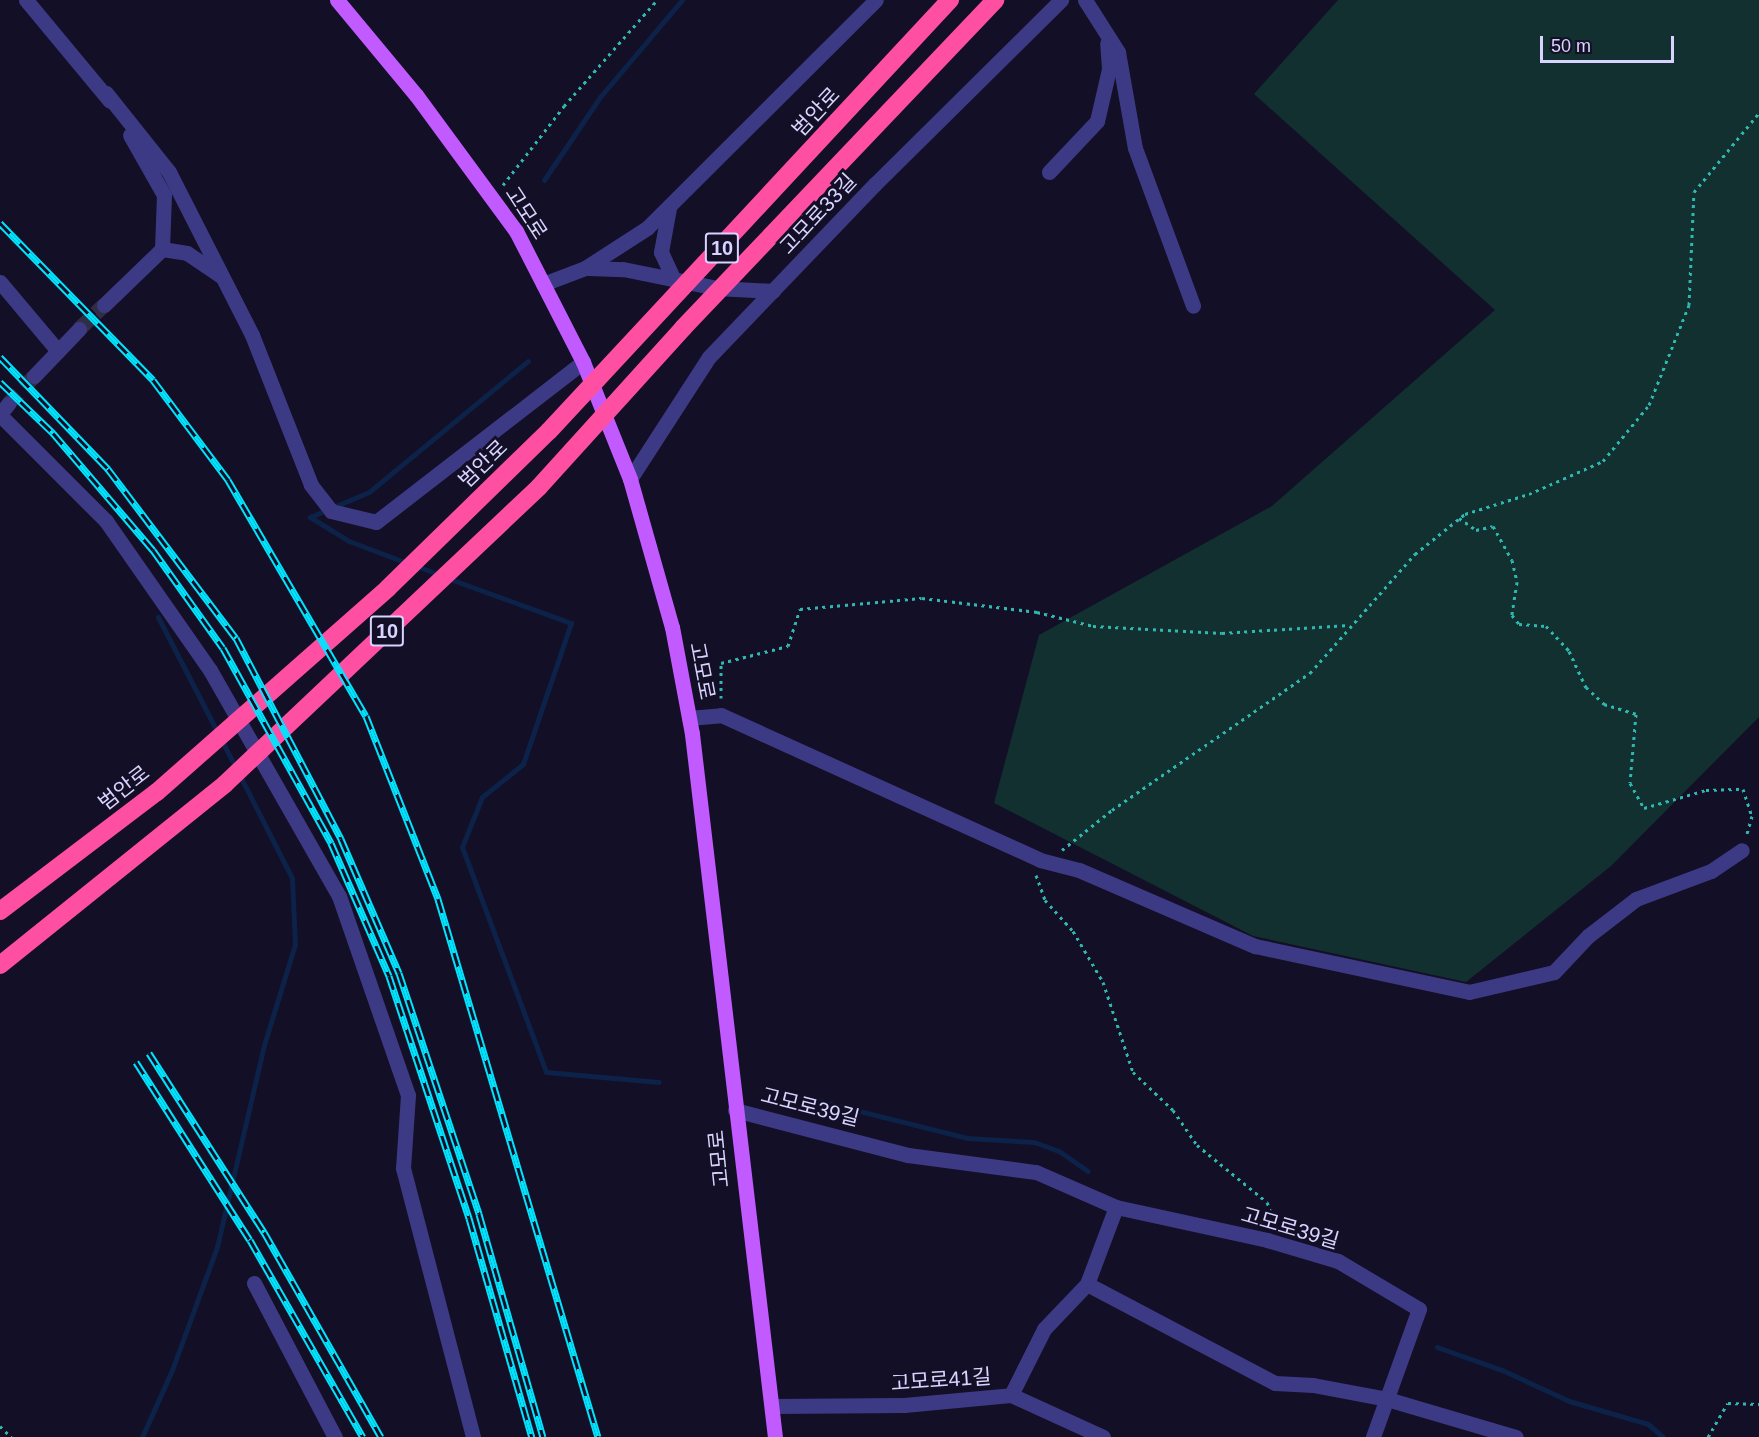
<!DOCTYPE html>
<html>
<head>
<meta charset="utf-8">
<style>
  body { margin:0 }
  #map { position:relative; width:1759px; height:1437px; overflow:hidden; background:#130f26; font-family:Helvetica,"Noto Sans KR",sans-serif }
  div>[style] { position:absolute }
  .green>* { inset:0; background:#12302f }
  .stream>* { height:5px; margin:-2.5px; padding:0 2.5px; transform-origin:2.5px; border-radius:2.5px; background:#0c2248 }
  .minor-tunnel>* { height:15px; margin-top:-7.5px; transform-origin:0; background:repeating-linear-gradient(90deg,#312d47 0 15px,transparent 0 23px) }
  .path>* { height:3px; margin-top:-1.5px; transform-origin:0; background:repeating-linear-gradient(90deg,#2fb8b0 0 3px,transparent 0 7.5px) }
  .minor>* { height:15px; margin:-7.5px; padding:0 7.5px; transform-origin:7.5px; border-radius:7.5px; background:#3d3a85 }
  .major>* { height:15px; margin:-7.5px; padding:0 7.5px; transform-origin:7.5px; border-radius:7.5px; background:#c25bff }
  .highway>* { height:18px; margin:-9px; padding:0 9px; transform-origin:9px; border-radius:9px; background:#ff4fa3 }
  .rail>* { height:7px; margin-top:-3.5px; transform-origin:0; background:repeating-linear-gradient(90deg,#130f26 0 14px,#00e5ff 0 28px); box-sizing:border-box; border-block:2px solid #00e5ff }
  span { translate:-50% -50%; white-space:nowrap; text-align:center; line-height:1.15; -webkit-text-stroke:6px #130f26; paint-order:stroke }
  .shield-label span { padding:2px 4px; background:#130f26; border:2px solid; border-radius:4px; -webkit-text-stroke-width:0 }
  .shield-label { font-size:20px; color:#d9d4ff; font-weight:700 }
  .street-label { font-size:21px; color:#d9d4ff }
  .scale { position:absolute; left:1540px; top:36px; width:134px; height:27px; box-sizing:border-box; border:3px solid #d9d4ff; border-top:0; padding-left:8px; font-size:18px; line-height:21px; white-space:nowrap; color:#d9d4ff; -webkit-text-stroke:4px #130f26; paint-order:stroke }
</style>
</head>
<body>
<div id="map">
  <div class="green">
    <i style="clip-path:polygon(1338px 0,1759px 0,1759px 717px,1611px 866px,1466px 982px,1253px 936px,994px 803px,1039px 635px,1272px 506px,1495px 310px,1254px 94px)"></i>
  </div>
  <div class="stream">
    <i style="left:544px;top:180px;width:100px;rotate:-56deg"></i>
    <i style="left:600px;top:97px;width:127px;rotate:-49.8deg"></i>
    <i style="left:310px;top:517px;width:46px;rotate:31.6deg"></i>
    <i style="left:349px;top:541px;width:62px;rotate:20.8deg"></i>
    <i style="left:310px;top:517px;width:64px;rotate:-23deg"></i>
    <i style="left:369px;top:492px;width:206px;rotate:-39.5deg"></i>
    <i style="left:416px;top:566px;width:27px;rotate:20deg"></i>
    <i style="left:450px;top:579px;width:129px;rotate:20deg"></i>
    <i style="left:571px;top:623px;width:149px;rotate:108.8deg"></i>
    <i style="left:523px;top:764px;width:53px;rotate:141.2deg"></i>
    <i style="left:482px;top:797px;width:54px;rotate:111.8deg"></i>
    <i style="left:462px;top:847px;width:240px;rotate:69.5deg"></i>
    <i style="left:546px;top:1072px;width:113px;rotate:5.1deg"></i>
    <i style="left:158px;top:617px;width:170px;rotate:62.7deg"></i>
    <i style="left:771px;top:1089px;width:203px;rotate:14deg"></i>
    <i style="left:968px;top:1138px;width:66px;rotate:3.5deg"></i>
    <i style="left:1034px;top:1142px;width:27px;rotate:20deg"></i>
    <i style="left:1059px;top:1151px;width:35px;rotate:35deg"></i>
    <i style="left:1437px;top:1347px;width:69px;rotate:19.5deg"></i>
    <i style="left:1502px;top:1370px;width:74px;rotate:24.8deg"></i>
    <i style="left:1569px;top:1401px;width:82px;rotate:16.2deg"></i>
    <i style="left:1648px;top:1424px;width:20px;rotate:41deg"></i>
    <i style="left:142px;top:1437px;width:73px;rotate:-65.9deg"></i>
    <i style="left:172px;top:1370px;width:131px;rotate:-69.9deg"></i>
    <i style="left:217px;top:1247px;width:207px;rotate:-76.9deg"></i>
    <i style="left:264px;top:1045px;width:106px;rotate:-72.9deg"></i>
    <i style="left:295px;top:944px;width:66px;rotate:-92.6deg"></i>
    <i style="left:292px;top:878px;width:114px;rotate:-117deg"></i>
  </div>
  <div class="minor-tunnel">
    <i style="left:79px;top:329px;width:35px;rotate:-44deg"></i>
    <i style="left:8px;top:404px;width:38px;rotate:-47deg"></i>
  </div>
  <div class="path">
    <i style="left:503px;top:185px;width:100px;rotate:-52.3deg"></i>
    <i style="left:564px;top:106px;width:141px;rotate:-48.7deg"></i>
    <i style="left:1459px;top:518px;width:21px;rotate:35deg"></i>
    <i style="left:1476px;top:530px;width:17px;rotate:-13deg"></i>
    <i style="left:1493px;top:526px;width:39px;rotate:61deg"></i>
    <i style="left:1512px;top:560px;width:23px;rotate:77deg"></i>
    <i style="left:1517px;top:582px;width:33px;rotate:99deg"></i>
    <i style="left:1512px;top:615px;width:11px;rotate:52deg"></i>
    <i style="left:1519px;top:624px;width:27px;rotate:4deg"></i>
    <i style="left:1546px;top:626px;width:34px;rotate:47deg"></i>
    <i style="left:1569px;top:651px;width:40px;rotate:65deg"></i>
    <i style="left:1586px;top:687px;width:25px;rotate:43deg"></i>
    <i style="left:1604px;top:704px;width:34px;rotate:17deg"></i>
    <i style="left:1636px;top:714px;width:69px;rotate:95deg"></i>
    <i style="left:1630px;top:783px;width:29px;rotate:61deg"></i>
    <i style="left:1644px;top:808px;width:65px;rotate:-16.2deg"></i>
    <i style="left:1706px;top:790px;width:37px;rotate:-2deg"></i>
    <i style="left:1743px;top:789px;width:28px;rotate:72deg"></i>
    <i style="left:1752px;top:816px;width:19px;rotate:106deg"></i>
    <i style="left:721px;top:698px;width:35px;rotate:-90deg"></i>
    <i style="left:721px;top:663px;width:69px;rotate:-14.2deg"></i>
    <i style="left:788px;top:646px;width:39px;rotate:-72deg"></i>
    <i style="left:800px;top:609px;width:122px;rotate:-5.2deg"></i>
    <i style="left:922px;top:598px;width:116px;rotate:6.9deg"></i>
    <i style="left:1037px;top:612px;width:58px;rotate:14deg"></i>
    <i style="left:1093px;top:626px;width:129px;rotate:3.1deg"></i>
    <i style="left:1222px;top:633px;width:127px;rotate:-3.6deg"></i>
    <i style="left:1062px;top:850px;width:64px;rotate:-38.7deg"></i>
    <i style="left:1112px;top:810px;width:241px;rotate:-34.7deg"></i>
    <i style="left:1310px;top:673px;width:159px;rotate:-48.6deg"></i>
    <i style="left:1415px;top:554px;width:64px;rotate:-38.7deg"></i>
    <i style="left:1465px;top:514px;width:67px;rotate:-17.4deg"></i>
    <i style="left:1529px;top:494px;width:81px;rotate:-24deg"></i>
    <i style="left:1603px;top:461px;width:72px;rotate:-50.6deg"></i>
    <i style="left:1649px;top:405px;width:108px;rotate:-68.2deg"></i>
    <i style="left:1689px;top:305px;width:113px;rotate:-87.5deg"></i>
    <i style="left:1694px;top:192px;width:102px;rotate:-50.6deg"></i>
    <i style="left:1036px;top:875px;width:27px;rotate:70deg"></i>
    <i style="left:1045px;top:900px;width:42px;rotate:47.9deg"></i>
    <i style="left:1073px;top:931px;width:59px;rotate:59.5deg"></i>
    <i style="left:1103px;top:982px;width:95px;rotate:71.6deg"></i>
    <i style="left:1133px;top:1072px;width:55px;rotate:43.5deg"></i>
    <i style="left:1173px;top:1110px;width:42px;rotate:55.6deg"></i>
    <i style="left:1197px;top:1145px;width:90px;rotate:39.2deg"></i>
    <i style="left:1267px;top:1202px;width:25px;rotate:69deg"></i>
    <i style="left:0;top:1426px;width:16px;rotate:45deg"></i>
    <i style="left:1708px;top:1437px;width:39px;rotate:-60deg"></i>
    <i style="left:1728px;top:1403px;width:31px;rotate:2deg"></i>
  </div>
  <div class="minor">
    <i style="left:26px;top:0;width:131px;rotate:50.3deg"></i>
    <i style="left:1085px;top:0;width:62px;rotate:57.6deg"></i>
    <i style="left:1118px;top:52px;width:97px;rotate:80deg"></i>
    <i style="left:1135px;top:148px;width:168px;rotate:69.8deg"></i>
    <i style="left:106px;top:93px;width:101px;rotate:51.4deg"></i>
    <i style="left:169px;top:172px;width:183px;rotate:63deg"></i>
    <i style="left:252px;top:335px;width:161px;rotate:68.5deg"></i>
    <i style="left:311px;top:485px;width:33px;rotate:52deg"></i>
    <i style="left:331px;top:511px;width:46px;rotate:13.7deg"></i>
    <i style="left:376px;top:522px;width:262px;rotate:-37.7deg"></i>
    <i style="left:1049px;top:172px;width:70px;rotate:-46.7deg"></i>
    <i style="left:1097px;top:121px;width:53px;rotate:-77deg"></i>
    <i style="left:1109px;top:69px;width:26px;rotate:-94deg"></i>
    <i style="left:669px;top:208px;width:45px;rotate:100.3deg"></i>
    <i style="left:661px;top:252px;width:31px;rotate:65deg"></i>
    <i style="left:162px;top:249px;width:25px;rotate:9deg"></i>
    <i style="left:187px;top:253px;width:41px;rotate:34.1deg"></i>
    <i style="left:589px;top:268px;width:34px;rotate:2deg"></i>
    <i style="left:623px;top:269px;width:95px;rotate:11.5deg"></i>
    <i style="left:716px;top:288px;width:57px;rotate:3deg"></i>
    <i style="left:0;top:282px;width:90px;rotate:50deg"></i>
    <i style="left:543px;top:284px;width:45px;rotate:-20.9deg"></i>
    <i style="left:585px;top:268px;width:74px;rotate:-32.8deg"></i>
    <i style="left:647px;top:228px;width:323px;rotate:-44.9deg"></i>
    <i style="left:104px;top:305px;width:81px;rotate:-44deg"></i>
    <i style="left:162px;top:249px;width:54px;rotate:-87.9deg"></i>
    <i style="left:164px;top:195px;width:69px;rotate:-119.5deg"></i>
    <i style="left:34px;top:376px;width:65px;rotate:-46.2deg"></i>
    <i style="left:0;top:414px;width:13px;rotate:-51deg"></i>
    <i style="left:0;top:415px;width:150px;rotate:45deg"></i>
    <i style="left:106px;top:521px;width:182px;rotate:55.1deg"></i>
    <i style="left:210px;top:670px;width:260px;rotate:60.3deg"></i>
    <i style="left:339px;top:896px;width:211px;rotate:70.9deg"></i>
    <i style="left:408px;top:1095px;width:73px;rotate:93.9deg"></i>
    <i style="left:403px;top:1168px;width:278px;rotate:75.4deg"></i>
    <i style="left:630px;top:479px;width:145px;rotate:-57.1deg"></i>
    <i style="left:709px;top:357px;width:240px;rotate:-46.2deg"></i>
    <i style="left:875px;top:184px;width:262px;rotate:-44.7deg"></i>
    <i style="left:689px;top:718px;width:32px;rotate:-5deg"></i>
    <i style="left:721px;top:715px;width:350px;rotate:24.4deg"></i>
    <i style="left:1040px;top:860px;width:40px;rotate:14.4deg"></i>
    <i style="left:1079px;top:870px;width:192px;rotate:23.4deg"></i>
    <i style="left:1255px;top:946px;width:219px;rotate:12.1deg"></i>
    <i style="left:1469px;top:992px;width:87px;rotate:-13.2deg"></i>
    <i style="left:1554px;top:972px;width:50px;rotate:-46.6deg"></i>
    <i style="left:1588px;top:936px;width:61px;rotate:-37.6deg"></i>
    <i style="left:1636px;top:899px;width:80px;rotate:-20.5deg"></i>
    <i style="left:1711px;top:871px;width:37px;rotate:-34deg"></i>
    <i style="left:735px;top:1110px;width:179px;rotate:14.6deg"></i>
    <i style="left:908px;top:1155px;width:129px;rotate:7.6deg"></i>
    <i style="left:1036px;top:1172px;width:87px;rotate:23.6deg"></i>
    <i style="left:1116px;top:1207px;width:155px;rotate:12.3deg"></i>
    <i style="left:1267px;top:1240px;width:74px;rotate:16.5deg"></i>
    <i style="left:1338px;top:1261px;width:94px;rotate:30.7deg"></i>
    <i style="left:1419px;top:1309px;width:136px;rotate:109.8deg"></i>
    <i style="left:254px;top:1283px;width:174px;rotate:62.3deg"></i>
    <i style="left:1087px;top:1284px;width:212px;rotate:27.8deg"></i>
    <i style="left:1275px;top:1383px;width:38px;rotate:3deg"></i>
    <i style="left:1313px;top:1385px;width:75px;rotate:10.7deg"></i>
    <i style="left:1387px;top:1399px;width:134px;rotate:16.4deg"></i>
    <i style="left:1011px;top:1395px;width:74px;rotate:-63.4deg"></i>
    <i style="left:1044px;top:1329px;width:62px;rotate:-46.3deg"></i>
    <i style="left:1087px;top:1284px;width:82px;rotate:-69.4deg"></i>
    <i style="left:772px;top:1406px;width:132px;rotate:-0.4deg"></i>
    <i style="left:904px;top:1405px;width:107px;rotate:-5.3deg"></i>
    <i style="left:1011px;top:1395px;width:101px;rotate:24.5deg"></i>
  </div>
  <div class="major">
    <i style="left:337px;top:0;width:124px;rotate:50.3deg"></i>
    <i style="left:416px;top:95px;width:169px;rotate:53.7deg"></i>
    <i style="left:516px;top:231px;width:147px;rotate:62.9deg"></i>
    <i style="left:583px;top:362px;width:126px;rotate:68.1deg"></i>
    <i style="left:630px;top:479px;width:154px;rotate:74.2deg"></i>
    <i style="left:672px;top:627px;width:109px;rotate:79.4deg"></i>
    <i style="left:692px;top:734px;width:708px;rotate:83.27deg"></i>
  </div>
  <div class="highway">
    <i style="left:0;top:911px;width:197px;rotate:-37.2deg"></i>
    <i style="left:157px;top:792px;width:308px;rotate:-41.4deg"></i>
    <i style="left:388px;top:588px;width:225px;rotate:-44.3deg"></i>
    <i style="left:549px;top:431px;width:589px;rotate:-47.07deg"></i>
    <i style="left:0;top:965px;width:289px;rotate:-38.8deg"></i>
    <i style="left:225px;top:784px;width:432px;rotate:-43.4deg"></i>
    <i style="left:539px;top:487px;width:215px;rotate:-47.8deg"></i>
    <i style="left:683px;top:328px;width:453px;rotate:-46.4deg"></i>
  </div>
  <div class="rail">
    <i style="left:0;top:223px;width:219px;rotate:45.7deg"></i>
    <i style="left:153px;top:380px;width:125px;rotate:53.1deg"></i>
    <i style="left:228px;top:480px;width:273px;rotate:59.7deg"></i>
    <i style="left:366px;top:716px;width:197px;rotate:68.5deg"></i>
    <i style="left:438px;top:899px;width:561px;rotate:73.44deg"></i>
    <i style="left:0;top:357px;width:156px;rotate:46deg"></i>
    <i style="left:108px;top:469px;width:212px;rotate:52.9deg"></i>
    <i style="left:236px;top:638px;width:227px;rotate:62.4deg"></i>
    <i style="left:341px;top:839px;width:146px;rotate:66.6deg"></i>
    <i style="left:399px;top:973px;width:254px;rotate:71.6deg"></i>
    <i style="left:479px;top:1214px;width:232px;rotate:74deg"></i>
    <i style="left:0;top:382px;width:74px;rotate:43.9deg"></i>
    <i style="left:53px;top:433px;width:154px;rotate:49.5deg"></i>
    <i style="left:153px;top:550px;width:120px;rotate:54.5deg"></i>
    <i style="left:223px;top:648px;width:223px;rotate:61deg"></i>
    <i style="left:331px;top:843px;width:145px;rotate:66.4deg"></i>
    <i style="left:389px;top:976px;width:255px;rotate:71.7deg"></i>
    <i style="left:469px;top:1218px;width:228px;rotate:74deg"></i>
    <i style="left:149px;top:1053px;width:213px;rotate:57.3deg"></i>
    <i style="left:264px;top:1232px;width:236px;rotate:60.3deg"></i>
    <i style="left:136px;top:1062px;width:211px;rotate:57.4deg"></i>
    <i style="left:250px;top:1240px;width:227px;rotate:60.2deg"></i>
  </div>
  <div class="shield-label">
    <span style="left:722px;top:248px">10</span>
    <span style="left:387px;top:631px">10</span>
  </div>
  <div class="street-label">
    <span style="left:816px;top:112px;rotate:-47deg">범안로</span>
    <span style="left:526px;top:213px;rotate:57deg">고모로</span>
    <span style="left:818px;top:214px;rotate:-47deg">고모로33길</span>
    <span style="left:483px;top:464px;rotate:-44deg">범안로</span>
    <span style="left:702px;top:671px;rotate:79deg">고모로</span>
    <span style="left:124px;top:788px;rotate:-38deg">범안로</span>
    <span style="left:810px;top:1107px;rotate:14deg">고모로39길</span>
    <span style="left:719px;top:1159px;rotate:-96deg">고모로</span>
    <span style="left:1290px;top:1228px;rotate:16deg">고모로39길</span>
    <span style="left:941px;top:1380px;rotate:-4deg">고모로41길</span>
  </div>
  <div class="scale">50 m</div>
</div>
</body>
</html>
